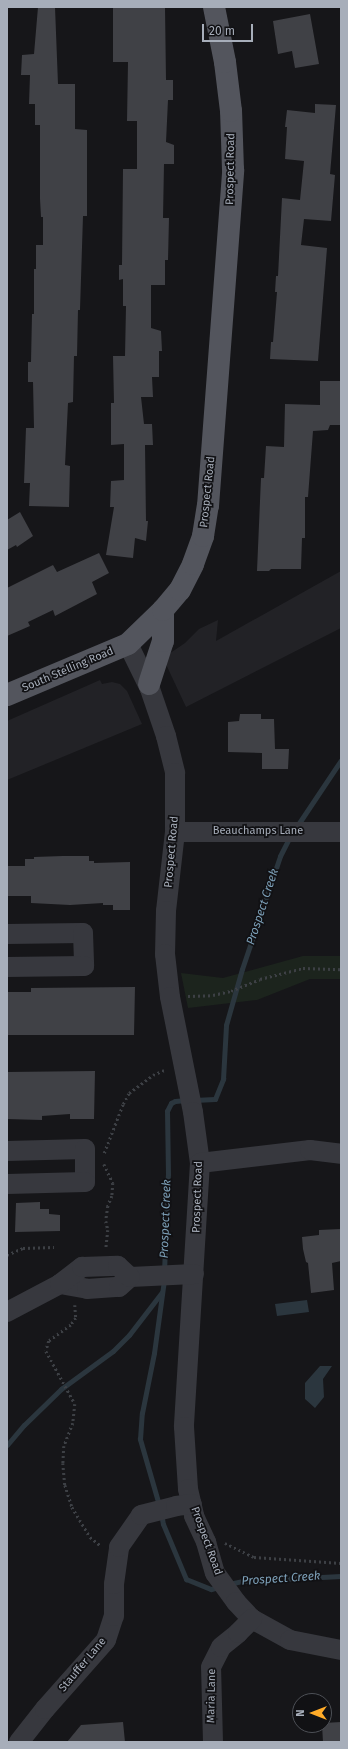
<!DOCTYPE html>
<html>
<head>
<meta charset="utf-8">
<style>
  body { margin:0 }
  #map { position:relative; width:348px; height:1749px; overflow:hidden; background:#161619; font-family:"Fira Sans",sans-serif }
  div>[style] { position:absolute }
  .built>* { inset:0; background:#222226 }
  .green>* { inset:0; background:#1c241d }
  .water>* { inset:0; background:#2b363e }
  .stream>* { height:5px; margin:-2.5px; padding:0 2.5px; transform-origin:2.5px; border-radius:2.5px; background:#2b363e }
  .building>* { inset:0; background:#404146 }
  .path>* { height:2.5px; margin-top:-1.25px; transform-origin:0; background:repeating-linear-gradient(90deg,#3d4045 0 2px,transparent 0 5px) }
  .minor>* { height:20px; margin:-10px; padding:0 10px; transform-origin:10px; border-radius:10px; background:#37383e }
  .major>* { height:22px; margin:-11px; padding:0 11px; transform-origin:11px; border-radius:11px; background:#53555d }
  span { translate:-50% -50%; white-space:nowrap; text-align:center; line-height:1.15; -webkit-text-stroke:3.5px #111114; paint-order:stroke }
  .street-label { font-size:11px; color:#a7aeba }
  .water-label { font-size:12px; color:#7c9fb7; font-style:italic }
  .frame { position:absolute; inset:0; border:8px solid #a7aeba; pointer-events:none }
  .north { position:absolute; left:292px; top:1693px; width:40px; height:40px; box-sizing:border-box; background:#111114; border:1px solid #4d5056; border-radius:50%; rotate:270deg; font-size:11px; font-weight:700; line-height:16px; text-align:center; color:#a7aeba }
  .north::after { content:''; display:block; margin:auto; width:14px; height:18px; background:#ffab28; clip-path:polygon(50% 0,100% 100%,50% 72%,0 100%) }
  .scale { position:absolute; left:202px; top:24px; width:51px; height:18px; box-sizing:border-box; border:2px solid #a7aeba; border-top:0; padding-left:5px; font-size:12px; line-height:14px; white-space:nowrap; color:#a7aeba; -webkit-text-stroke:3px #111114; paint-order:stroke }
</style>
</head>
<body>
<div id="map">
  <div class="built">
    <i style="clip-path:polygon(341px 571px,341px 628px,186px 707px,163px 658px,185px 643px,199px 629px,218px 620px,216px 641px)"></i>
    <i style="clip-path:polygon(100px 680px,102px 684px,112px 682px,120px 684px,127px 691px,142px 724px,7px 780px,7px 721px)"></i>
  </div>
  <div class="green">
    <i style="clip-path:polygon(303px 956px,341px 956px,341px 979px,310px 979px,257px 1000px,188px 1008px,181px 973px,223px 978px)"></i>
  </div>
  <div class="water">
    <i style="clip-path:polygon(307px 1300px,309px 1312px,277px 1316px,275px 1304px)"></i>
    <i style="clip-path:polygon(320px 1366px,332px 1366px,323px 1379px,324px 1397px,315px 1408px,305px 1399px,305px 1383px)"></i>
  </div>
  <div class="stream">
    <i style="left:297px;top:826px;width:79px;rotate:-56.3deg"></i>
    <i style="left:194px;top:1100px;width:21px;rotate:-3deg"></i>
    <i style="left:215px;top:1099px;width:22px;rotate:-68deg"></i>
    <i style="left:223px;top:1079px;width:54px;rotate:-86.8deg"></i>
    <i style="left:226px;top:1025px;width:58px;rotate:-74.1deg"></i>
    <i style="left:242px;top:969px;width:119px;rotate:-71.4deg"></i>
    <i style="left:280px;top:856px;width:20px;rotate:-63deg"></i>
    <i style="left:164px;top:1272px;width:98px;rotate:-87.7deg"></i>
    <i style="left:168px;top:1174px;width:63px;rotate:-90.9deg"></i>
    <i style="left:167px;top:1111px;width:9px;rotate:-63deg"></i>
    <i style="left:171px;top:1103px;width:4px;rotate:-27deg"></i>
    <i style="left:175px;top:1101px;width:11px;rotate:-5deg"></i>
    <i style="left:7px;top:1445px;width:26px;rotate:-50deg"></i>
    <i style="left:24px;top:1425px;width:52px;rotate:-44.2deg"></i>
    <i style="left:61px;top:1389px;width:64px;rotate:-36.2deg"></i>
    <i style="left:113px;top:1351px;width:23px;rotate:-45deg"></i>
    <i style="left:129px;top:1335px;width:54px;rotate:-52.5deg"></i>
    <i style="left:159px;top:1505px;width:69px;rotate:-106.1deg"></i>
    <i style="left:140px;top:1439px;width:26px;rotate:-86deg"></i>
    <i style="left:142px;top:1413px;width:61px;rotate:-78.7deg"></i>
    <i style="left:154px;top:1353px;width:74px;rotate:-82.2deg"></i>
    <i style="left:161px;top:1513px;width:11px;rotate:80deg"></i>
    <i style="left:163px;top:1524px;width:60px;rotate:67.3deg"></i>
    <i style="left:186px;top:1579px;width:27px;rotate:22deg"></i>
    <i style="left:211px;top:1589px;width:8px;rotate:-14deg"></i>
    <i style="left:229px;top:1584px;width:13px;rotate:-13deg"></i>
    <i style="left:242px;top:1581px;width:99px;rotate:-2.9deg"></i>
  </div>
  <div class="building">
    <i style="clip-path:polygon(38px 7px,55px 7px,58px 84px,75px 84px,75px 129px,87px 130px,87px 216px,83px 216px,80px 310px,78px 310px,77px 356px,74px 356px,73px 402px,68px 403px,65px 465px,70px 466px,69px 507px,29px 506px,30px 483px,24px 483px,26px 428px,34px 428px,33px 382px,28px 382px,28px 362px,31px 362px,32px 314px,34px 314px,34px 269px,36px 269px,36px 245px,43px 245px,43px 217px,41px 217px,40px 199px,40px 125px,35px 125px,35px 104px,29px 104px,30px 75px,21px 75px,22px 55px,34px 54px)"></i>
    <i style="clip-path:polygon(113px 7px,165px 7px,166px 80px,173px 80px,173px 100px,168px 100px,166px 142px,174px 145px,174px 164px,164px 164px,163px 218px,169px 218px,168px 260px,165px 260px,165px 285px,151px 285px,151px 328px,161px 331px,162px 351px,159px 351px,159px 377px,152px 377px,153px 397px,141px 397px,144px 424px,152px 424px,153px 445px,145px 445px,146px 521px,148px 521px,146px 541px,135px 538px,133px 558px,106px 555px,114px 507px,110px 507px,111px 481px,124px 480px,124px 444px,111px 445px,111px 403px,114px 403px,113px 356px,125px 356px,126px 306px,123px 306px,123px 279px,119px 280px,119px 265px,122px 265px,123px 169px,137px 169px,137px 121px,127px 121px,128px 62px,113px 62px)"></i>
    <i style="clip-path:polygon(310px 14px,319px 64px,295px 68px,292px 51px,278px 54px,273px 21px)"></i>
    <i style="clip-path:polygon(315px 104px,336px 105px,330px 174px,335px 175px,331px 221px,304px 219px,301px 245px,327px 248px,318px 361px,270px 359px,271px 342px,273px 342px,277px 292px,275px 292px,276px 276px,278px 276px,282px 198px,300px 200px,304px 161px,285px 159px,287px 127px,285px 127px,287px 110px,315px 113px)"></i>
    <i style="clip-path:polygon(320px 381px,340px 381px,341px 425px,330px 425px,328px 430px,313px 431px,308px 497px,305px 497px,305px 538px,302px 538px,301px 569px,271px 569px,269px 571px,257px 571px,261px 478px,264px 478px,266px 446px,284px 447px,285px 404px,320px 405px)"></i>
    <i style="clip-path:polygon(20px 512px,33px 536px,17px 547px,16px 545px,7px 550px,7px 520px)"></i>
    <i style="clip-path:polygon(99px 553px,109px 573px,92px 582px,97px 594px,55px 616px,53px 610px,28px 622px,30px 626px,7px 636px,7px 588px,53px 565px,57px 572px)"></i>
    <i style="clip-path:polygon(240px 714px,261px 714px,261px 719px,274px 719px,275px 749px,289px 749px,288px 769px,262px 769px,262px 753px,228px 752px,228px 722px,239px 721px)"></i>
    <i style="clip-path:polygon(63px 856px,89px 856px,89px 861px,94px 861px,94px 863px,130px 862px,130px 910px,113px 910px,113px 905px,103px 905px,103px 903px,70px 905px,31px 903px,31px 896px,7px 896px,7px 866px,25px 866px,25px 859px,34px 859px,34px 857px)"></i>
    <i style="clip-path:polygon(135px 987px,134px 1035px,7px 1035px,7px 992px,31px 992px,31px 988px)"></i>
    <i style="clip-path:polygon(95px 1071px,94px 1119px,70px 1119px,70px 1114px,42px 1116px,42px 1120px,7px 1119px,7px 1072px)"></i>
    <i style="clip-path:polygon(40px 1202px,40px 1209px,49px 1209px,49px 1214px,60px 1215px,60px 1231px,15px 1232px,16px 1203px)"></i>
    <i style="clip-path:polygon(341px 1229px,341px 1261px,332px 1263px,334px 1290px,311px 1293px,308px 1263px,306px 1262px,303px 1249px,302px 1237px,319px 1235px,319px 1230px)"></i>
    <i style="clip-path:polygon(123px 1722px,125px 1742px,67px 1742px,81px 1725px)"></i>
    <i style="clip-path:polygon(341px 1722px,341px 1742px,323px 1742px,322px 1725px,324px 1725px,324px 1723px)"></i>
  </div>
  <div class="path">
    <i style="left:188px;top:996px;width:25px;rotate:-2deg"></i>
    <i style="left:213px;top:995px;width:18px;rotate:-13deg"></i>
    <i style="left:231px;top:991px;width:31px;rotate:-22deg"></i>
    <i style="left:260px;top:979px;width:44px;rotate:-14.3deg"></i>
    <i style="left:303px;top:968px;width:38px;rotate:2deg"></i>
    <i style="left:104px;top:1153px;width:53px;rotate:-68.8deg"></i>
    <i style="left:123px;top:1104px;width:13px;rotate:-61deg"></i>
    <i style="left:129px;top:1093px;width:30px;rotate:-37deg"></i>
    <i style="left:153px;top:1075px;width:12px;rotate:-24deg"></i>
    <i style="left:104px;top:1164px;width:21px;rotate:65deg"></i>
    <i style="left:113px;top:1183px;width:13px;rotate:94deg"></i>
    <i style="left:112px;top:1196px;width:11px;rotate:112deg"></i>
    <i style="left:108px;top:1206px;width:15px;rotate:98deg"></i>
    <i style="left:106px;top:1221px;width:9px;rotate:77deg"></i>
    <i style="left:108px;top:1230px;width:18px;rotate:96deg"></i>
    <i style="left:7px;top:1255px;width:17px;rotate:-24deg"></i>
    <i style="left:23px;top:1248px;width:31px;rotate:-2deg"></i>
    <i style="left:75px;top:1305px;width:13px;rotate:86deg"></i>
    <i style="left:76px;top:1318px;width:9px;rotate:126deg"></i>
    <i style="left:71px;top:1325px;width:27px;rotate:144deg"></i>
    <i style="left:49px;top:1341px;width:10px;rotate:107deg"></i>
    <i style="left:46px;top:1351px;width:60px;rotate:61.3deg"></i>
    <i style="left:75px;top:1404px;width:19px;rotate:96deg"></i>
    <i style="left:73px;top:1423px;width:25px;rotate:111deg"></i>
    <i style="left:64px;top:1446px;width:17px;rotate:93deg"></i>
    <i style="left:63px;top:1463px;width:22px;rotate:85deg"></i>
    <i style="left:65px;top:1485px;width:23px;rotate:72deg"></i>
    <i style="left:72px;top:1507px;width:35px;rotate:59deg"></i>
    <i style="left:90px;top:1537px;width:14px;rotate:39deg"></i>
    <i style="left:225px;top:1543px;width:32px;rotate:26deg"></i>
    <i style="left:254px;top:1557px;width:87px;rotate:3.9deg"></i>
  </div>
  <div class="minor">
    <i style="left:128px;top:644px;width:50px;rotate:63.9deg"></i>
    <i style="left:150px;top:689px;width:50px;rotate:71.2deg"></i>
    <i style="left:166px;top:736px;width:38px;rotate:76deg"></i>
    <i style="left:175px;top:773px;width:59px;rotate:90deg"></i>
    <i style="left:175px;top:832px;width:80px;rotate:96.5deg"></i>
    <i style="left:166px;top:911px;width:43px;rotate:91.3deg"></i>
    <i style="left:165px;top:954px;width:43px;rotate:83.4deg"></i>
    <i style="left:170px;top:997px;width:117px;rotate:78.7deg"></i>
    <i style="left:193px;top:1112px;width:51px;rotate:82.2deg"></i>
    <i style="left:200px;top:1163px;width:264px;rotate:93.5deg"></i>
    <i style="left:184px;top:1427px;width:62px;rotate:86.3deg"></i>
    <i style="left:188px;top:1489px;width:28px;rotate:77deg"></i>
    <i style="left:194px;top:1516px;width:29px;rotate:65deg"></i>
    <i style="left:206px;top:1542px;width:32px;rotate:74deg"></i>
    <i style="left:215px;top:1573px;width:36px;rotate:54deg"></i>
    <i style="left:236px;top:1602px;width:23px;rotate:47deg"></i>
    <i style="left:252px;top:1619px;width:43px;rotate:28.9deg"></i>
    <i style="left:290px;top:1640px;width:52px;rotate:11.1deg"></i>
    <i style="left:175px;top:832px;width:166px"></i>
    <i style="left:7px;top:934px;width:76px;rotate:-0.8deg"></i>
    <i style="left:83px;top:933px;width:33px;rotate:88deg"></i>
    <i style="left:84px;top:966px;width:77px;rotate:179.3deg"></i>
    <i style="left:7px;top:1151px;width:78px;rotate:-1.5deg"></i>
    <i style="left:85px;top:1149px;width:33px;rotate:90deg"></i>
    <i style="left:85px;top:1182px;width:78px;rotate:178.5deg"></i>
    <i style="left:200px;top:1163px;width:111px;rotate:-6.7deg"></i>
    <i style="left:310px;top:1150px;width:31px;rotate:7deg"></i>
    <i style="left:60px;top:1284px;width:27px;rotate:10deg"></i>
    <i style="left:87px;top:1289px;width:32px;rotate:-4deg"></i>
    <i style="left:119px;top:1287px;width:15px;rotate:-42deg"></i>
    <i style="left:130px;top:1277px;width:64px;rotate:-2.7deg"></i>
    <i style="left:7px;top:1312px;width:60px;rotate:-27.8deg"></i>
    <i style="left:60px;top:1284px;width:28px;rotate:-38deg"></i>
    <i style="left:82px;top:1267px;width:36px;rotate:-2deg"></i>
    <i style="left:118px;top:1266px;width:16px;rotate:43deg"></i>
    <i style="left:19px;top:1742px;width:42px;rotate:-51.8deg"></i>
    <i style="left:45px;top:1709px;width:92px;rotate:-48.5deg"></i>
    <i style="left:106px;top:1640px;width:25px;rotate:-72deg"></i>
    <i style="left:114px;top:1616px;width:32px;rotate:-90deg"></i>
    <i style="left:114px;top:1584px;width:37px;rotate:-82deg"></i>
    <i style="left:119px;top:1547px;width:39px;rotate:-55deg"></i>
    <i style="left:141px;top:1515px;width:36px;rotate:-14deg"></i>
    <i style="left:176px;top:1506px;width:16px;rotate:-7deg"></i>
    <i style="left:213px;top:1742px;width:75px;rotate:-91.5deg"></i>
    <i style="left:211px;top:1667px;width:22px;rotate:-63deg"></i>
    <i style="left:221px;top:1647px;width:22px;rotate:-39deg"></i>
    <i style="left:238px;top:1633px;width:20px;rotate:-45deg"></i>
  </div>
  <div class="major">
    <i style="left:149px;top:684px;width:45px;rotate:-72deg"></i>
    <i style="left:163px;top:641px;width:31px;rotate:-90deg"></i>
    <i style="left:7px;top:695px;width:131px;rotate:-22.9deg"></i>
    <i style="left:128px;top:644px;width:49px;rotate:-44.2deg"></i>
    <i style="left:163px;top:610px;width:26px;rotate:-50deg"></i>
    <i style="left:180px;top:590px;width:29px;rotate:-63deg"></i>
    <i style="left:193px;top:564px;width:30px;rotate:-70deg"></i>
    <i style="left:203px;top:536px;width:30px;rotate:-81deg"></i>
    <i style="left:208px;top:506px;width:337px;rotate:-85.7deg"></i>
    <i style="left:233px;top:170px;width:59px;rotate:-91.9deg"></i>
    <i style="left:231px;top:111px;width:49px;rotate:-97deg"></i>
    <i style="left:225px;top:62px;width:56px;rotate:-101.3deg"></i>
  </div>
  <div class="street-label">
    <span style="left:231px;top:169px;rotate:-89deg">Prospect Road</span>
    <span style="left:208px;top:492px;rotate:-84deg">Prospect Road</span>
    <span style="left:68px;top:670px;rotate:-23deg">South Stelling Road</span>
    <span style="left:258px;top:831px">Beauchamps Lane</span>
    <span style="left:172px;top:852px;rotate:-85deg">Prospect Road</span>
    <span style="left:198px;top:1197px;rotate:-88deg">Prospect Road</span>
    <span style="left:206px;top:1541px;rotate:70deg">Prospect Road</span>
    <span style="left:83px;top:1665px;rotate:-50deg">Stauffer Lane</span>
    <span style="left:212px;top:1696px;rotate:-89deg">Maria Lane</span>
  </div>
  <div class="water-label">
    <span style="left:263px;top:907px;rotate:-72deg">Prospect Creek</span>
    <span style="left:166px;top:1219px;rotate:-88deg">Prospect Creek</span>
    <span style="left:281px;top:1579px;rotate:-4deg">Prospect Creek</span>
  </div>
  <div class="frame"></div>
  <div class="north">N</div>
  <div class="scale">20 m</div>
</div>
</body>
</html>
